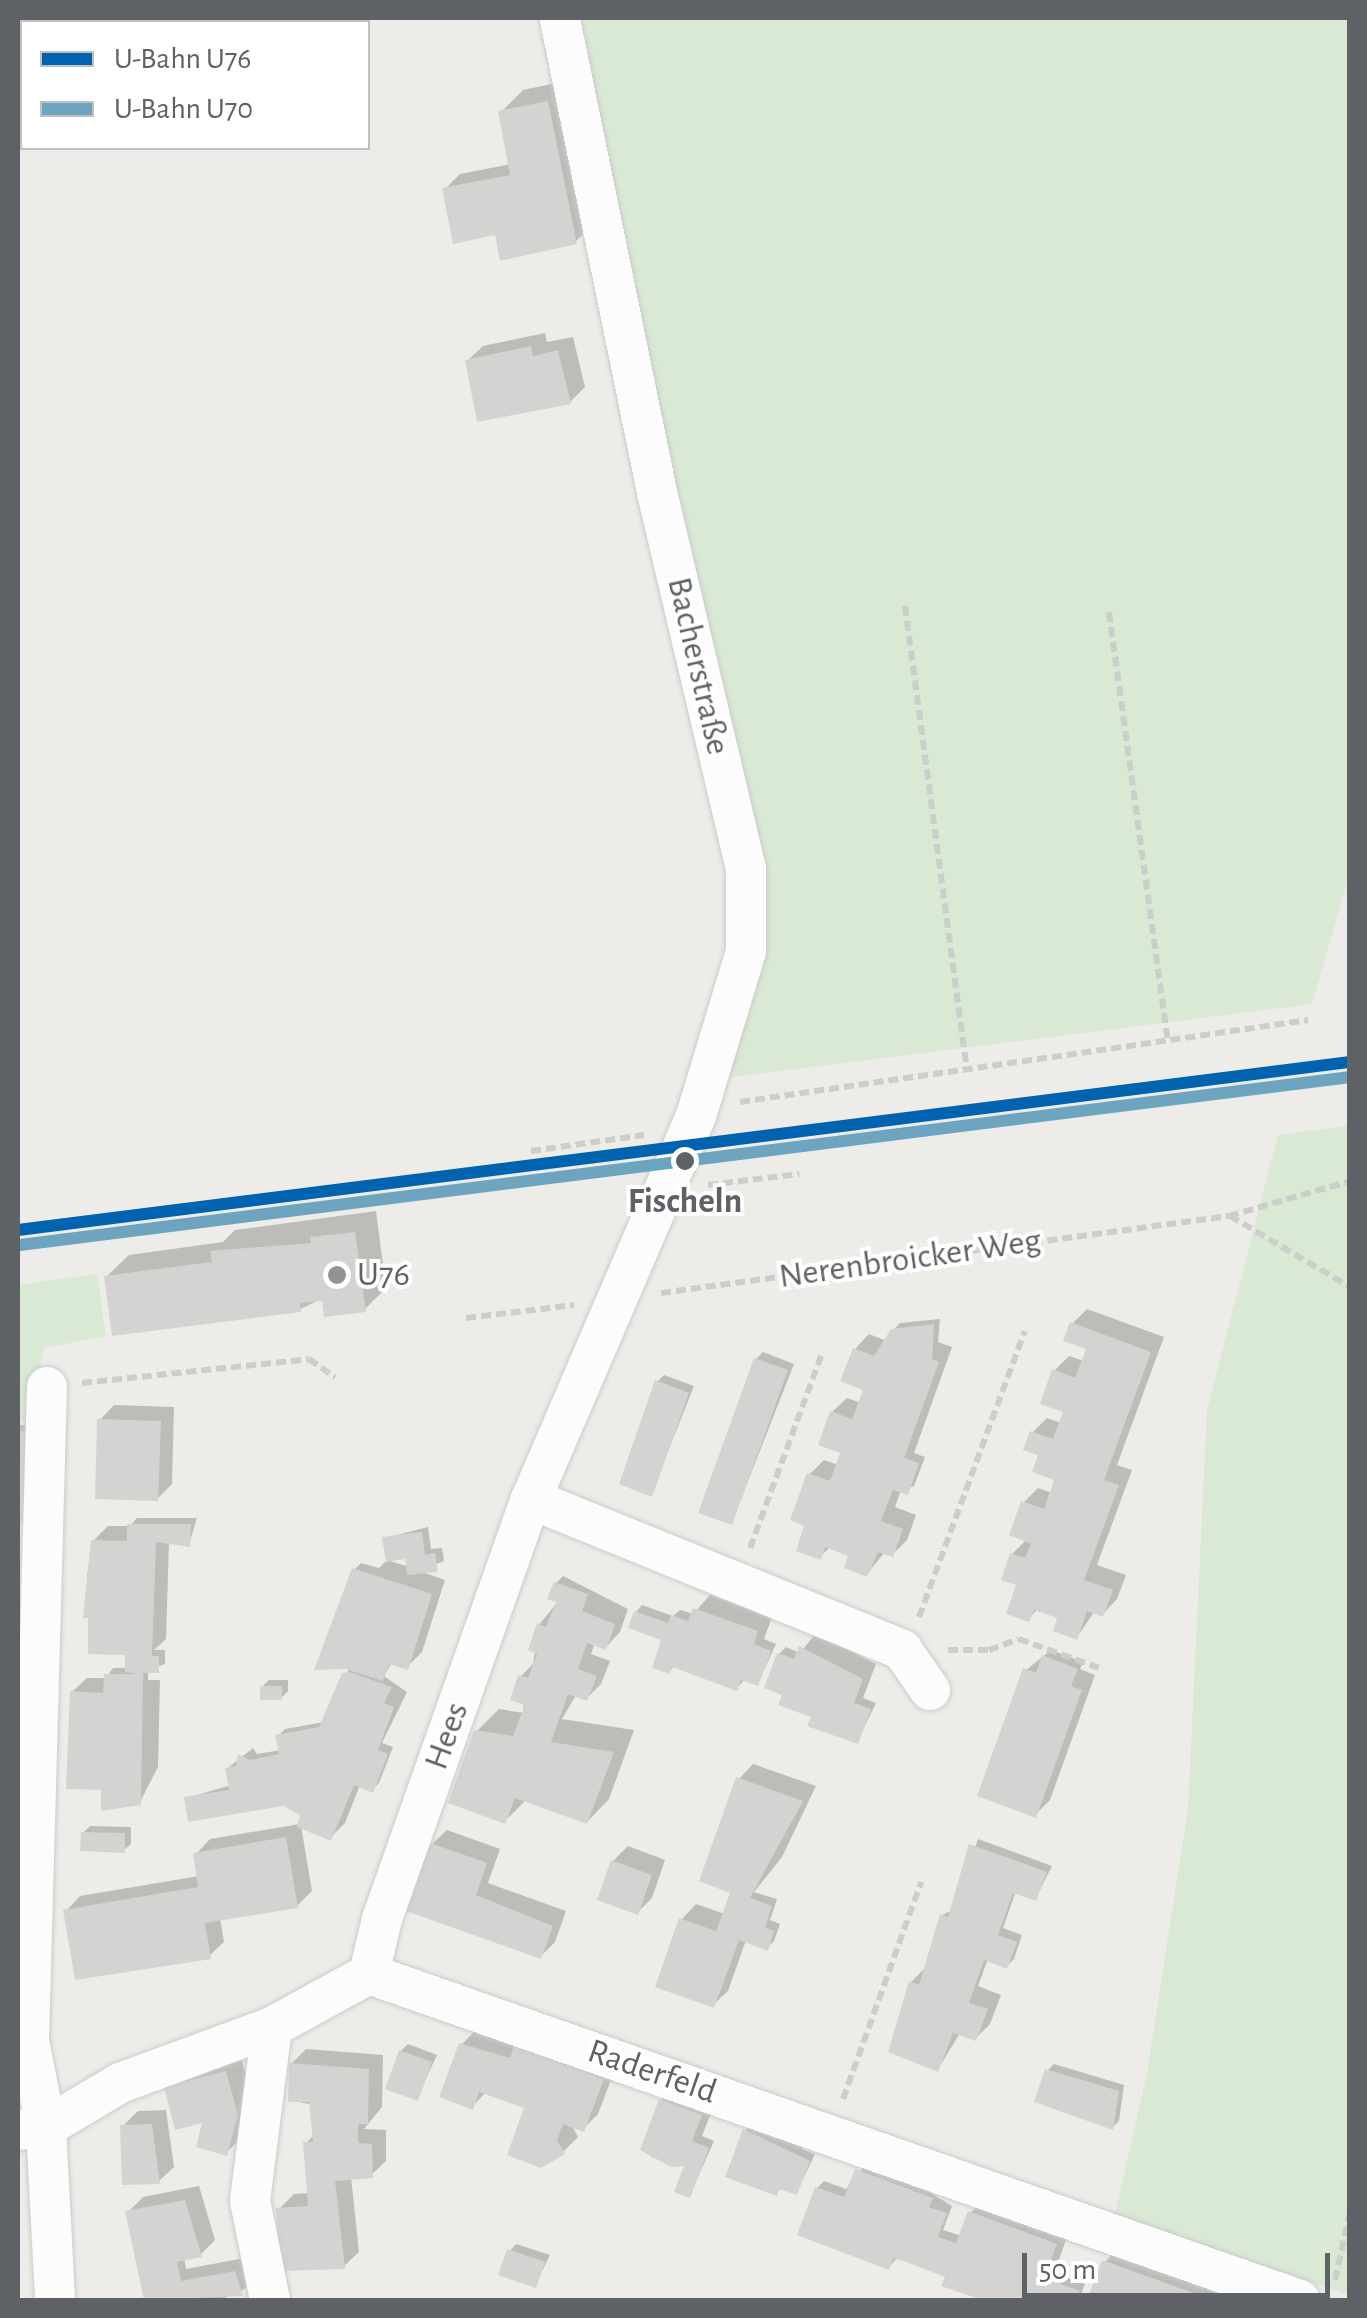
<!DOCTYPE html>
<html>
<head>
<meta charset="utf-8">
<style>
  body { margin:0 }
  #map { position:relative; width:1367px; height:2318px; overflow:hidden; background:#eeece8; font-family:"Alegreya Sans",sans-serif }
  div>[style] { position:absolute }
  .green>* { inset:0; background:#d9e9d4 }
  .shadow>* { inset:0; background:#0003 }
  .building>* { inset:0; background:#d5d3d1 }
  .path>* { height:6px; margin-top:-3px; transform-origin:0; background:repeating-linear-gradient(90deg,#cacfcb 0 10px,transparent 0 15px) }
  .roads { filter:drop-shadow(0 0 2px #cacbca) drop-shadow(0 0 2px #cacbca) }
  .minor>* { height:40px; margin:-20px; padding:0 20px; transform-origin:20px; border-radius:20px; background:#fcfcfc }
  .metro-1>* { height:12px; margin:-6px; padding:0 6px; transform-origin:6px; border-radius:6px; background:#0063af }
  .metro-2>* { height:12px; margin:-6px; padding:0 6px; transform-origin:6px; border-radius:6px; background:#6da5c0 }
  .dots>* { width:28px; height:28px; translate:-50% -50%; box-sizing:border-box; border:5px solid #fff; border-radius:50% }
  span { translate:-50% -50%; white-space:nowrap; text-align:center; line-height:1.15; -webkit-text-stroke:8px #fff; paint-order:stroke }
  .street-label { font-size:35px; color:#5e6266 }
  .stop-label { font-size:35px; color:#5e6266; font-weight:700 }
  .poi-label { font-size:35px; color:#5e6266 }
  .left { translate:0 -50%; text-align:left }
  .frame { position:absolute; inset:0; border:20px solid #5e6266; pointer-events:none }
  .legend { position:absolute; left:20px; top:20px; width:350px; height:130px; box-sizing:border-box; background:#fff; border:2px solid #bfc0c2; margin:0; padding:12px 18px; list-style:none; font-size:30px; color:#5e6266 }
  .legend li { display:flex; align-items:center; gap:20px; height:50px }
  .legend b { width:50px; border:2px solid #bfc0c2 }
  .scale { position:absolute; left:1022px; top:2253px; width:308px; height:45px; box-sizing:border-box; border:5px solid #5e6266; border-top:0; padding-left:12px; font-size:30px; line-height:35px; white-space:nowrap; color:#5e6266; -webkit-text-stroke:8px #fff; paint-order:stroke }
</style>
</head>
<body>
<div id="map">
  <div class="green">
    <i style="clip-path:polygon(582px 18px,1349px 18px,1350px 872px,1312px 1004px,725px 1078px,758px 971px)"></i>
    <i style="clip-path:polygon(1349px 1126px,1349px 2295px,1114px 2218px,1147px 2073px,1188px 1808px,1207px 1410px,1278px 1135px)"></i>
    <i style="clip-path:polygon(97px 1274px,106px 1336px,44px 1348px,29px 1421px,18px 1422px,18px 1285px)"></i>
  </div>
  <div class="shadow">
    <i style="clip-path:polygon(570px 80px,598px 220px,575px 242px,445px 189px,460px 174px,511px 164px,501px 112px,523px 90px)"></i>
    <i style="clip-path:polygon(545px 333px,547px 342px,573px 337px,585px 387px,570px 402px,468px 360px,483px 346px)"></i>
    <i style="clip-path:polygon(376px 1211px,386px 1288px,364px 1310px,324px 1298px,300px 1309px,106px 1277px,129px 1255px,223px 1242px,235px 1230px)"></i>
    <i style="clip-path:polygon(1087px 1309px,1164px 1337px,1117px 1465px,1132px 1470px,1097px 1565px,1126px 1575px,1117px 1599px,1103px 1614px,1095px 1611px,1077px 1637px,1061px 1617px,1038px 1609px,1028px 1619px,1012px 1554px,1027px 1539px,1023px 1503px,1038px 1488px,1052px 1493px,1057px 1478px,1032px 1433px,1047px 1418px,1061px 1423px,1066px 1410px,1054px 1371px,1069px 1356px,1084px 1361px,1089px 1347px,1072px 1324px)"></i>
    <i style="clip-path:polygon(940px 1319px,938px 1342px,952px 1347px,914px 1453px,925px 1457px,914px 1486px,901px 1490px,895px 1507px,916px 1515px,907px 1540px,892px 1555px,885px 1552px,867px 1574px,851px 1554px,830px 1547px,820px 1557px,807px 1524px,809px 1475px,824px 1460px,838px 1465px,843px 1452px,832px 1412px,847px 1398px,861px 1403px,866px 1388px,855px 1349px,869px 1334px,884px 1340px,900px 1323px)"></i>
    <i style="clip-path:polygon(763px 1352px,794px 1364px,732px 1522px,756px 1359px)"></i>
    <i style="clip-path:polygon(664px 1375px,694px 1386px,651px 1494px,657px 1382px)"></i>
    <i style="clip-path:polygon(114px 1405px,174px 1407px,172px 1484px,157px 1499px,100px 1420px)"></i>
    <i style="clip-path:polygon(18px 1425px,42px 1425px,32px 1521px,18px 1520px)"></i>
    <i style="clip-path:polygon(137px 1518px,197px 1518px,189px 1544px,169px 1542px,166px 1639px,154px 1650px,165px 1650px,165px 1664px,148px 1670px,148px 1680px,160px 1680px,158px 1767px,140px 1802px,105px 1784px,72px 1692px,87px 1678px,106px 1678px,113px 1668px,127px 1668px,127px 1653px,90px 1651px,87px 1576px,93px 1541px,108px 1526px,130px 1526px)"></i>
    <i style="clip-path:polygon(428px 1527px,431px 1549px,442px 1548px,444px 1561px,419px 1571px,445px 1580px,422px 1652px,407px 1667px,392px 1662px,384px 1676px,407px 1692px,382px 1743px,393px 1747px,379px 1783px,372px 1790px,360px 1785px,345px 1823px,330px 1838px,301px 1826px,312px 1891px,297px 1906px,220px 1918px,224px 1942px,209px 1956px,66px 1911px,80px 1896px,199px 1876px,196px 1854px,210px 1839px,300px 1824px,303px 1813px,283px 1804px,187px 1798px,231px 1785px,228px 1768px,253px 1748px,257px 1754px,281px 1750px,278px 1736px,285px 1729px,324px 1722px,349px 1669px,355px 1569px,361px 1563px,379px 1568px,387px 1560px,409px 1567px,408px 1556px,385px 1538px)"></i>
    <i style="clip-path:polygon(563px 1576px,628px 1609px,620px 1632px,606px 1647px,595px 1643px,591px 1654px,610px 1661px,601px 1684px,587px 1698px,576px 1695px,562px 1719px,634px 1730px,609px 1799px,587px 1822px,526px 1800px,505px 1821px,476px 1732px,499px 1709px,524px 1713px,521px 1676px,533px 1664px,539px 1625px,559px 1600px,556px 1583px)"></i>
    <i style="clip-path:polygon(710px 1595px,772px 1617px,764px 1639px,776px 1644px,758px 1683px,745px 1679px,737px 1688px,675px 1665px,669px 1672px,664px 1638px,636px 1612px,642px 1605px,673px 1616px,680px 1610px,693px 1614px)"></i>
    <i style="clip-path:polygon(816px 1633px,876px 1664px,863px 1698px,876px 1703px,857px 1742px,814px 1715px,779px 1654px,786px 1647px,800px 1653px)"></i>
    <i style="clip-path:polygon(1051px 1650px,1083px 1662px,1080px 1669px,1095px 1675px,1050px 1800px,1035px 1815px,1026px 1670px)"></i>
    <i style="clip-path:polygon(269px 1680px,288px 1680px,288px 1691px,281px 1698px,262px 1687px)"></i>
    <i style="clip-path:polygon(753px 1764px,816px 1786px,782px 1857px,754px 1892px,777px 1899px,770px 1920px,780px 1924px,774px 1941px,767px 1948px,746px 1940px,728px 1991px,713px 2005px,682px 1919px,696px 1904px,725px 1914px,733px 1891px,739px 1779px)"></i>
    <i style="clip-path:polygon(90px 1826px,131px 1827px,131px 1844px,124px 1850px,83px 1833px)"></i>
    <i style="clip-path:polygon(447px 1830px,500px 1849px,488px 1883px,566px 1911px,555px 1942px,540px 1957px,409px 1910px,432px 1844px)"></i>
    <i style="clip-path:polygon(978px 1839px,1052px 1866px,1036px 1898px,1016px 1891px,1003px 1928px,1022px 1935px,1014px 1959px,1007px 1966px,988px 1959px,978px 1986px,1001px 1995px,990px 2024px,975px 2039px,960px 2033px,938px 2069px,911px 1982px,927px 1966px,942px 1915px,953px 1910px)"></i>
    <i style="clip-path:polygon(628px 1846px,665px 1860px,652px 1898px,638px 1912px,613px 1861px)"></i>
    <i style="clip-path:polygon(476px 2030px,617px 2064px,598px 2114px,583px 2129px,571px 2124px,578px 2137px,563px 2152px,527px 2107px,486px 2092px,472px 2107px,461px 2045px)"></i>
    <i style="clip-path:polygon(408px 2044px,437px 2055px,417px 2098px,401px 2051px)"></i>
    <i style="clip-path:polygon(306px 2049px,383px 2055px,382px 2107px,364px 2129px,386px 2130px,386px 2161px,371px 2175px,351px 2177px,359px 2252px,344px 2266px,279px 2209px,294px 2194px,310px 2193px,306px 2143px,315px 2134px,321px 2107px,291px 2100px,291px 2064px)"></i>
    <i style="clip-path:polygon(241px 2057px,252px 2099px,241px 2138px,226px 2153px,205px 2120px,167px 2087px)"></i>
    <i style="clip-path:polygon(1054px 2064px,1124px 2085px,1119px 2121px,1113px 2127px,1047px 2071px)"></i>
    <i style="clip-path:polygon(676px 2085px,716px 2100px,702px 2136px,714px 2141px,690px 2195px,687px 2165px,651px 2157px,648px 2150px,661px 2100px)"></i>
    <i style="clip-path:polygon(166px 2110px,174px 2167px,159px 2181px,123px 2126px,138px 2111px)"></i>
    <i style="clip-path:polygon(760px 2116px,808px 2133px,802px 2149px,815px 2154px,797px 2192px,782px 2187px,776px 2193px,745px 2131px)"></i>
    <i style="clip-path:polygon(872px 2156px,952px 2206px,943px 2230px,962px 2236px,970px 2213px,985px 2198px,1070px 2229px,1054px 2273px,1085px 2284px,1079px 2300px,990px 2300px,945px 2284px,951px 2267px,898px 2257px,889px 2267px,817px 2188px,824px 2181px,846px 2189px)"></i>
    <i style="clip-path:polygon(199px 2186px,215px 2240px,200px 2255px,184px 2258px,186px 2269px,250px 2257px,249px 2287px,220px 2300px,147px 2300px,128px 2212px,143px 2197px)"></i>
    <i style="clip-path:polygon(516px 2244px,550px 2255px,535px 2285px,510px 2251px)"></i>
    <i style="clip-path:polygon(1119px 2247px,1269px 2300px,1090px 2300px,1105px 2262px)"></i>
  </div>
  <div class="building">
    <i style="clip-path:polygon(548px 101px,577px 244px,500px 261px,495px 235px,453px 244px,442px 188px,510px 175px,498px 111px)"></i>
    <i style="clip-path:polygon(531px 346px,533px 356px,558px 350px,571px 404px,477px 422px,465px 360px)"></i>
    <i style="clip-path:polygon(355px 1232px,366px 1312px,324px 1317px,322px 1301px,300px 1303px,301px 1312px,112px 1336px,104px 1276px,212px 1262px,210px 1251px,311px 1243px,310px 1237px)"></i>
    <i style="clip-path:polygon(1070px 1322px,1151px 1352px,1104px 1480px,1119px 1485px,1084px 1580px,1113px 1590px,1103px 1617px,1087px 1611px,1077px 1640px,1053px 1631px,1057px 1618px,1046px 1614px,1034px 1610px,1029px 1622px,1006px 1614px,1016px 1585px,1001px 1580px,1010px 1553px,1025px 1558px,1031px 1544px,1009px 1535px,1021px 1501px,1044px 1509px,1054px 1480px,1032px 1472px,1038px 1455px,1023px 1450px,1030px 1431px,1053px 1439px,1063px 1412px,1040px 1404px,1052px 1369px,1075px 1378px,1086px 1349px,1063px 1341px)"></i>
    <i style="clip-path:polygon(934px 1324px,932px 1359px,939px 1362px,904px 1458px,919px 1463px,908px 1495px,893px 1490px,881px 1521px,903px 1529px,893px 1557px,878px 1552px,867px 1577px,844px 1568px,848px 1556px,825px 1547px,821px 1560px,796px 1551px,804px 1526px,790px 1520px,807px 1473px,830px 1481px,840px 1453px,818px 1445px,830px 1411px,852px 1419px,863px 1390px,840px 1381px,853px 1348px,874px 1356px,891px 1329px)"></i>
    <i style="clip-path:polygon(754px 1358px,788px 1370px,732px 1525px,698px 1513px)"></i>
    <i style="clip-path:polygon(655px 1380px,689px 1393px,652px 1497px,619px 1484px)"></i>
    <i style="clip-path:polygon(97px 1419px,161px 1421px,158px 1501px,95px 1499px)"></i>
    <i style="clip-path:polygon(18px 1431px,37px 1431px,33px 1523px,18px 1523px)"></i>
    <i style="clip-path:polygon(127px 1524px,191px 1524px,190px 1547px,156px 1542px,152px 1656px,159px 1656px,159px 1673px,143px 1673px,141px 1805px,101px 1811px,101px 1790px,66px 1789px,70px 1691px,103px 1693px,104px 1674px,137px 1674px,125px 1672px,125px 1655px,88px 1654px,88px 1618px,83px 1618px,91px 1540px,127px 1541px)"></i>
    <i style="clip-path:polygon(422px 1532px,425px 1555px,435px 1553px,438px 1572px,407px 1575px,405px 1559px,386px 1562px,382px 1537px)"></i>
    <i style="clip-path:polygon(352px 1568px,432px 1594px,408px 1670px,389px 1664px,383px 1681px,345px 1669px,314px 1670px)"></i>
    <i style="clip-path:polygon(554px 1582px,588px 1594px,582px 1611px,615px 1624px,606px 1650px,587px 1643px,578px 1669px,597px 1676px,587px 1701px,568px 1694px,551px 1742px,614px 1752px,587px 1824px,515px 1798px,505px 1824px,448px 1803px,474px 1730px,513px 1736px,525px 1705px,510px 1700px,518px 1675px,528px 1678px,537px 1654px,528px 1650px,537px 1623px,546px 1627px,556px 1602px,547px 1599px)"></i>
    <i style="clip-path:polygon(693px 1608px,758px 1631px,754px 1644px,771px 1651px,758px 1686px,741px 1680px,737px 1691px,672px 1667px,669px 1674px,652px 1668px,661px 1640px,628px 1628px,634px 1611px,668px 1623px,671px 1615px,688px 1621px)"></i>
    <i style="clip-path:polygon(799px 1646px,863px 1679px,854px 1703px,871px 1709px,858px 1744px,807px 1726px,811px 1717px,778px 1705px,782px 1695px,764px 1688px,777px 1653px,794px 1659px)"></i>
    <i style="clip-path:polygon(1042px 1655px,1078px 1669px,1071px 1686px,1082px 1690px,1036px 1818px,977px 1796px,1023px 1668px,1036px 1673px)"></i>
    <i style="clip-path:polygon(350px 1672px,392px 1687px,384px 1703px,394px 1707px,378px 1750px,388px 1754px,373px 1793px,354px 1785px,331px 1841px,297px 1827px,300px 1815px,283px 1806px,188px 1822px,184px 1797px,229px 1790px,225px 1768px,236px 1766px,238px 1754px,250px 1760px,279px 1754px,275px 1735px,319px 1727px,342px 1673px)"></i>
    <i style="clip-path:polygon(260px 1686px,282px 1686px,282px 1700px,260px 1700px)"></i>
    <i style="clip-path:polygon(736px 1777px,803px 1801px,750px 1898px,772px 1906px,765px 1927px,774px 1931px,768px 1951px,739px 1940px,714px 2008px,655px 1987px,679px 1918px,716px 1931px,730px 1893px,699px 1881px)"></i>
    <i style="clip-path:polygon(81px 1832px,125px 1833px,125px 1853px,80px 1851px)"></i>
    <i style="clip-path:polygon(286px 1837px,298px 1908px,205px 1923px,211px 1959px,75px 1980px,63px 1910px,198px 1887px,193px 1853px)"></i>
    <i style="clip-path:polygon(430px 1843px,487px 1863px,476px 1895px,553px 1926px,541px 1959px,406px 1911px)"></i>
    <i style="clip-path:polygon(969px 1844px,1047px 1872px,1036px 1901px,1013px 1893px,998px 1935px,1017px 1942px,1007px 1969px,984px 1960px,969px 2003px,988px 2009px,976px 2041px,953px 2033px,938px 2072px,888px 2052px,909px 1981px,919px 1985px,940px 1914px,948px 1917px)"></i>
    <i style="clip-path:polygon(611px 1860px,652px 1875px,638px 1915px,597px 1900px)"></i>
    <i style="clip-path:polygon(459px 2043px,510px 2058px,514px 2046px,604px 2079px,584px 2132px,563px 2124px,557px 2140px,565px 2154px,541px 2168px,507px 2155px,524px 2108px,479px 2092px,473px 2110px,439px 2097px)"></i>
    <i style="clip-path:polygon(399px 2050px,432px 2062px,418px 2101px,385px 2089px)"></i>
    <i style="clip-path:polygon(289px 2063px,369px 2069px,368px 2124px,358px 2124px,358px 2143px,372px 2144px,373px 2178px,335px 2181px,345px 2269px,280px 2271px,276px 2208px,308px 2206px,303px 2142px,313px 2142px,309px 2102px,288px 2102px)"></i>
    <i style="clip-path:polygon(1045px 2069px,1119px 2091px,1113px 2130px,1034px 2102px)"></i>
    <i style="clip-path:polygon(226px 2071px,238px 2115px,227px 2156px,196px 2147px,202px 2123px,175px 2130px,164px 2087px)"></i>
    <i style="clip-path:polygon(659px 2099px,702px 2115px,692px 2141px,709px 2148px,690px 2198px,674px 2192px,684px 2166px,671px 2167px,640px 2150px)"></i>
    <i style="clip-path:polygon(152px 2124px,160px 2184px,122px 2185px,120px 2125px)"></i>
    <i style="clip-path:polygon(743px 2129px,810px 2161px,797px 2195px,779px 2189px,777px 2196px,725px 2177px)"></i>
    <i style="clip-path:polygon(855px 2169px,933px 2198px,929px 2207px,947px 2213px,938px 2237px,956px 2243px,968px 2211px,1057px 2244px,1044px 2278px,1080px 2291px,1076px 2300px,982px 2300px,941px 2286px,945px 2277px,909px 2263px,893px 2258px,889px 2270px,797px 2235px,815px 2187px,844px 2197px)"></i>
    <i style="clip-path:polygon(185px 2200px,202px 2257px,177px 2262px,181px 2281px,235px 2271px,243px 2296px,144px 2300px,125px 2211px)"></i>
    <i style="clip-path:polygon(507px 2249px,545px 2262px,536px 2288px,498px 2275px)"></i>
    <i style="clip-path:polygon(1102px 2260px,1185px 2290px,1213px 2300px,1087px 2300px)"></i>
  </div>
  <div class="path">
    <i style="left:905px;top:606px;width:463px;rotate:82.4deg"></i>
    <i style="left:1109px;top:612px;width:430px;rotate:82.2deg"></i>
    <i style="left:740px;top:1102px;width:574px;rotate:-8.21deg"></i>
    <i style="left:531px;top:1151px;width:114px;rotate:-8.1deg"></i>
    <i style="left:708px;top:1185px;width:92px;rotate:-6.9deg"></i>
    <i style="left:1230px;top:1216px;width:139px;rotate:30.6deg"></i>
    <i style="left:661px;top:1293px;width:573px;rotate:-7.72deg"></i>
    <i style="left:1229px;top:1216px;width:126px;rotate:-16.1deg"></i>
    <i style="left:466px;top:1318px;width:109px;rotate:-6.9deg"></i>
    <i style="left:82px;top:1383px;width:228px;rotate:-6deg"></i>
    <i style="left:309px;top:1359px;width:32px;rotate:35deg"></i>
    <i style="left:750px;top:1548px;width:205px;rotate:-69.7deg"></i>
    <i style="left:919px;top:1617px;width:305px;rotate:-69.7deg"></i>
    <i style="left:948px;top:1650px;width:41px"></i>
    <i style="left:989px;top:1650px;width:32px;rotate:-20deg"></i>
    <i style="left:1019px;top:1639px;width:85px;rotate:19.9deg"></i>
    <i style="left:843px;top:2099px;width:231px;rotate:-70.2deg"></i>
    <i style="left:1335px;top:2280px;width:70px;rotate:-77.6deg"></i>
  </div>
  <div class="roads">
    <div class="minor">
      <i style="left:47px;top:1387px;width:654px;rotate:91.58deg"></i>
      <i style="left:29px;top:2041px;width:88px;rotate:78.8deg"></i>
      <i style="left:46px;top:2127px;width:173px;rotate:87deg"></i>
      <i style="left:531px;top:1499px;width:401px;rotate:22.1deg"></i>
      <i style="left:902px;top:1650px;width:49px;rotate:55deg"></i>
      <i style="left:369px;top:1974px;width:57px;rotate:-76.7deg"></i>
      <i style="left:382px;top:1919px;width:446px;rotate:-70.5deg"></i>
      <i style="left:531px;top:1499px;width:417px;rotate:-66.7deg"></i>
      <i style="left:696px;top:1116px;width:172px;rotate:-73.1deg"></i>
      <i style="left:746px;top:951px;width:82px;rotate:-90deg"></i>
      <i style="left:746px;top:869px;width:387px;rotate:-103.3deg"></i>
      <i style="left:657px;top:492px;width:484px;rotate:-101.6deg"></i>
      <i style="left:18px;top:2130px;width:28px;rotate:-6deg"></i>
      <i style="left:46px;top:2127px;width:86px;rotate:-30.7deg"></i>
      <i style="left:120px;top:2083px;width:162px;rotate:-20.2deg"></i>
      <i style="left:272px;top:2027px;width:111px;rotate:-28.7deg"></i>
      <i style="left:369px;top:1974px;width:986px;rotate:19.3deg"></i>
      <i style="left:270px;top:2300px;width:101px;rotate:-101.4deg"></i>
      <i style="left:250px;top:2201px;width:175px;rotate:-82.8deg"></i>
    </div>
  </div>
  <div class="metro-1">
    <i style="left:18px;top:1230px;width:1343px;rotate:-7.19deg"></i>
  </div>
  <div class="metro-2">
    <i style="left:20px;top:1245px;width:1341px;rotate:-7.2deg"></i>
  </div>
  <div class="dots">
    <i style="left:685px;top:1161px;background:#5e6266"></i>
    <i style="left:337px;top:1275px;background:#909294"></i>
  </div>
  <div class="street-label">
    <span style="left:698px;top:666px;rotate:77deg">Bacherstraße</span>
    <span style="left:910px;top:1259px;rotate:-8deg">Nerenbroicker Weg</span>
    <span style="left:447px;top:1736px;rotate:-70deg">Hees</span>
    <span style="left:652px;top:2072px;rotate:19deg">Raderfeld</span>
  </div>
  <div class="stop-label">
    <span style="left:685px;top:1202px">Fischeln</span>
  </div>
  <div class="poi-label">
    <span class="left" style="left:357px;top:1275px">U76</span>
  </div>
  <div class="frame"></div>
  <ul class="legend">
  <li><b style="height:12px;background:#0063af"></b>U-Bahn U76</li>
  <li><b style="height:12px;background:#6da5c0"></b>U-Bahn U70</li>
  </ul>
  <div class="scale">50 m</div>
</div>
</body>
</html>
